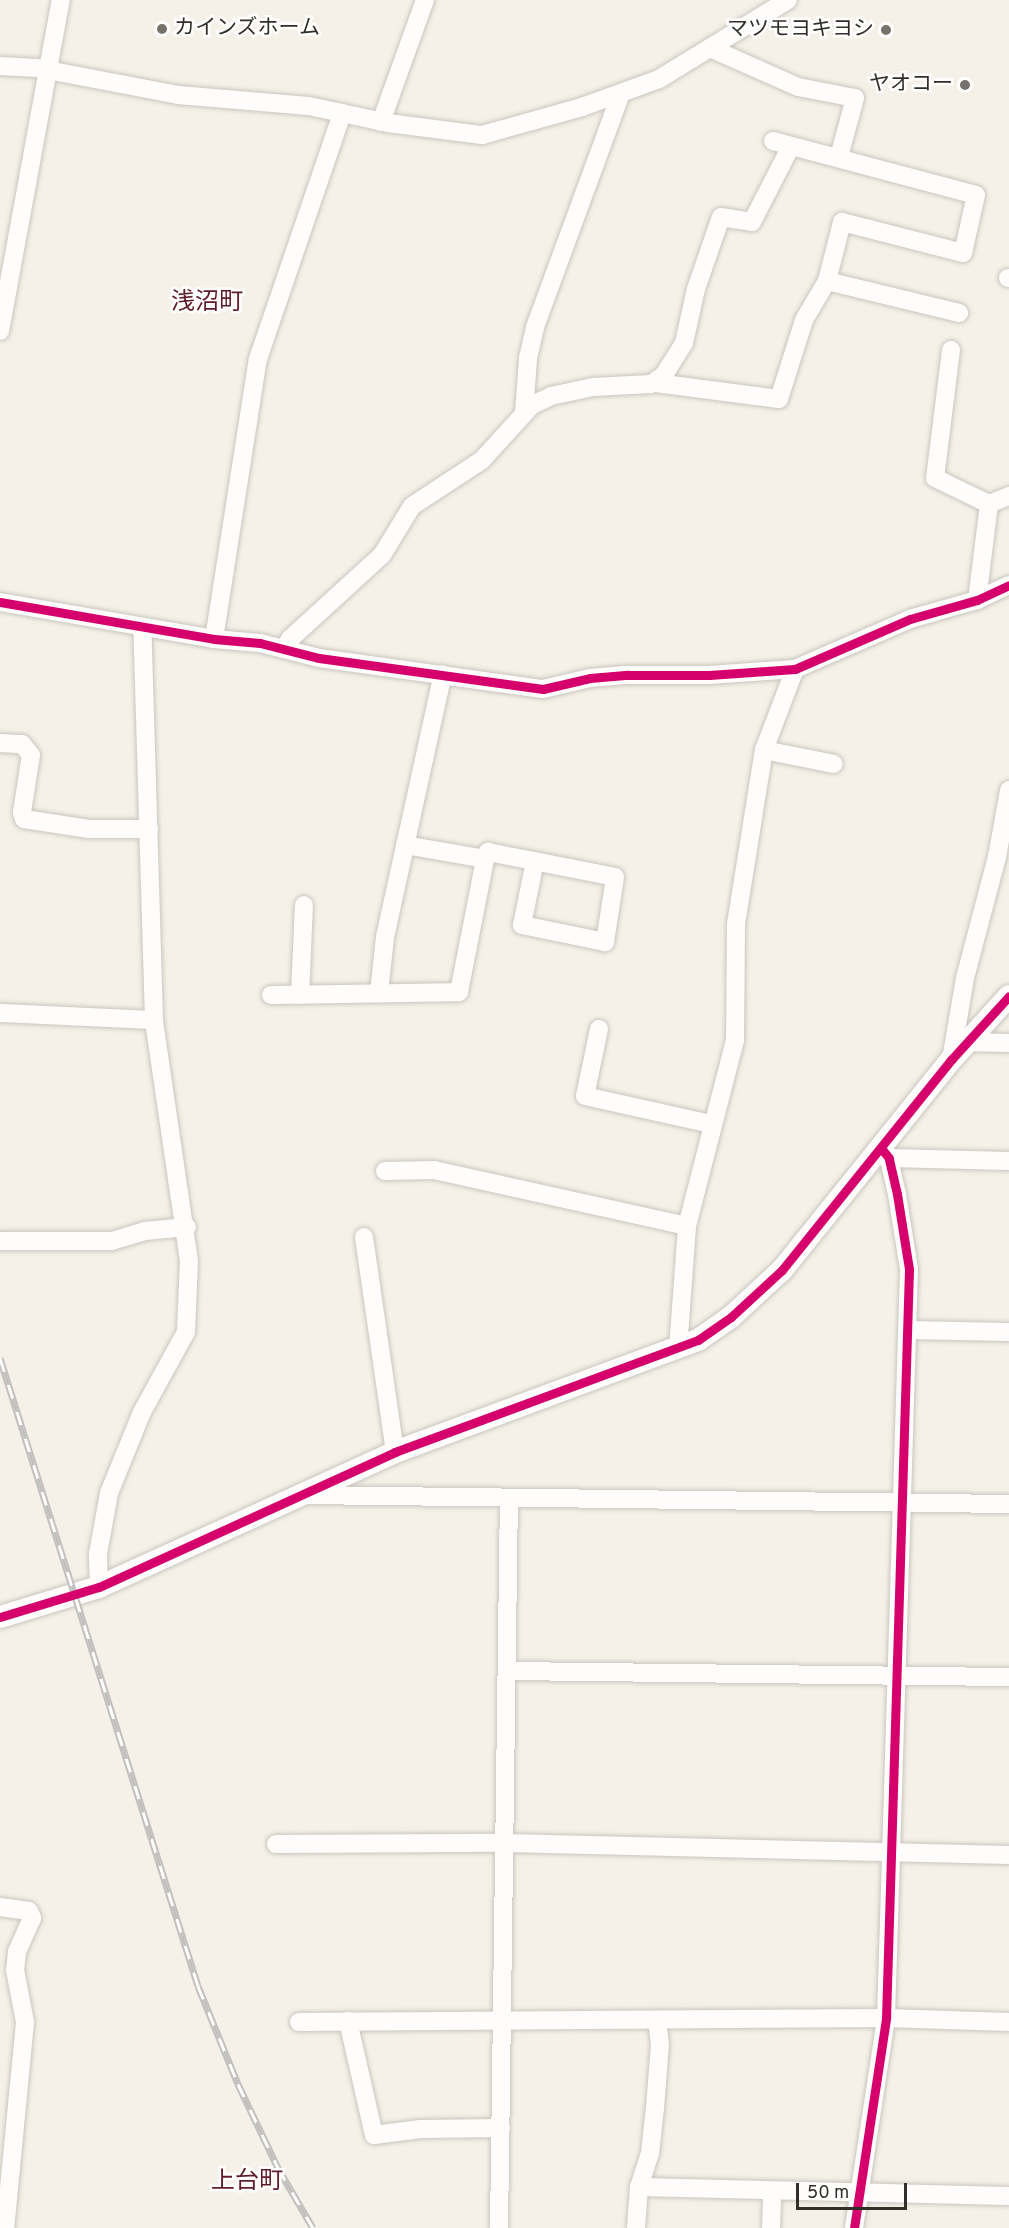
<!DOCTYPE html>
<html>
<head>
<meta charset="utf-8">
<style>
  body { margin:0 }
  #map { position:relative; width:1009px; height:2228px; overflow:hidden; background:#f5f1e8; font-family:Overpass,"Noto Sans JP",sans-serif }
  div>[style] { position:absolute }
  .roads { filter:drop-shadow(0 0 2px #c9c6bf) drop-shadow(0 0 2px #c9c6bf) }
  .minor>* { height:18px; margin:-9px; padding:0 9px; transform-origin:9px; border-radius:9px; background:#fefdfc }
  .tertiary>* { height:22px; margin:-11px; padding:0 11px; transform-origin:11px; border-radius:11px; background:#fefdfc }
  .rail>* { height:7px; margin-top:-3.5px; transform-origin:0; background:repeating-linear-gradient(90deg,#fff 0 14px,#c1c0be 0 28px); box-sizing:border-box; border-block:2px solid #c1c0be }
  .cycleway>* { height:9px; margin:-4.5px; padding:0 4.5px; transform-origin:4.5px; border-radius:4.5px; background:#d6006c }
  .dots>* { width:16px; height:16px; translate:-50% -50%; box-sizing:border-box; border:3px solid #fff; border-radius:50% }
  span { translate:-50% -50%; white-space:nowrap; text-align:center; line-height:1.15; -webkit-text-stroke:5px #fff; paint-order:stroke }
  .poi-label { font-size:21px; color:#322f29 }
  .left { translate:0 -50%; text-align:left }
  .right { translate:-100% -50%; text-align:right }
  .quarter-label { font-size:24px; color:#601b29 }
  .scale { position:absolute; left:796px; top:2183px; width:111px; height:27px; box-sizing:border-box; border:3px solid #322f29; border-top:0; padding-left:8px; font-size:18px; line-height:21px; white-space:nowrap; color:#322f29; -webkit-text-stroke:4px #fff; paint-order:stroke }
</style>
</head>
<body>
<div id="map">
  <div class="roads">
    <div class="minor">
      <i style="left:710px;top:48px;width:96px;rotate:23.9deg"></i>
      <i style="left:798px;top:87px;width:58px;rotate:10.9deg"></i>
      <i style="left:855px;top:98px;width:61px;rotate:105.2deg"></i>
      <i style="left:0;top:66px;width:37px;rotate:3deg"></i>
      <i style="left:37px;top:68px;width:144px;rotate:10.8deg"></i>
      <i style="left:178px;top:95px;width:131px;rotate:4.8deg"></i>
      <i style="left:309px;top:106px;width:81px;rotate:12.1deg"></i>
      <i style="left:388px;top:123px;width:95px;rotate:7.3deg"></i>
      <i style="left:482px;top:135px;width:104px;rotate:-15.6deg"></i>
      <i style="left:582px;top:107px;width:82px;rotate:-20deg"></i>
      <i style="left:659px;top:79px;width:151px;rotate:-31.5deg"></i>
      <i style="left:381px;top:122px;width:130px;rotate:-70.2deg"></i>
      <i style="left:1008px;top:278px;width:1px"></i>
      <i style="left:827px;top:281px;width:136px;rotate:13.6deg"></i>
      <i style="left:0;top:331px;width:337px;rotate:-79.6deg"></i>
      <i style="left:951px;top:350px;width:129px;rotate:97.1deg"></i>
      <i style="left:935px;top:478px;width:60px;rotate:25.7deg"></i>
      <i style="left:989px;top:504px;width:97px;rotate:97.1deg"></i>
      <i style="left:656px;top:383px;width:124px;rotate:7.4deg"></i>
      <i style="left:779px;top:399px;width:83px;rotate:-72.4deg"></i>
      <i style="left:804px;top:320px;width:45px;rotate:-59.5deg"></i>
      <i style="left:827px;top:281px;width:61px;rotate:-75.7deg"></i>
      <i style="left:842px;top:222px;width:125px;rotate:14.4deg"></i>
      <i style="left:963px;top:253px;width:59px;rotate:-77.4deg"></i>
      <i style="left:976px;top:195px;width:210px;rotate:-165.1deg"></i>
      <i style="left:524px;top:413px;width:55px;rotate:-85.8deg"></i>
      <i style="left:528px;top:358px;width:32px;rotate:-77deg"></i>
      <i style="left:535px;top:327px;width:249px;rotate:-69.8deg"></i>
      <i style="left:989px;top:504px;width:22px;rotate:-22deg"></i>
      <i style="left:0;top:602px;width:217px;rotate:9.8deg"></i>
      <i style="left:214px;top:639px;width:46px;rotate:5deg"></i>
      <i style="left:260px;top:643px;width:61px;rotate:14.3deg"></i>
      <i style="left:319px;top:658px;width:226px;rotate:7.9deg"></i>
      <i style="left:543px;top:689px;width:48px;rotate:-13.2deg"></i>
      <i style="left:590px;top:678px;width:38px;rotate:-5deg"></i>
      <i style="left:628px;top:675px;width:81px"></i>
      <i style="left:709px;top:675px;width:86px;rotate:-4deg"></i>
      <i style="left:795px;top:669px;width:125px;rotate:-23.5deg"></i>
      <i style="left:910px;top:619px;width:70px;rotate:-15.8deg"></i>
      <i style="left:977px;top:600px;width:35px;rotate:-25deg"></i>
      <i style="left:214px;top:639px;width:283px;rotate:-81.1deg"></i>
      <i style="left:258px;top:359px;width:260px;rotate:-71.1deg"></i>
      <i style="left:284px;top:649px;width:12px;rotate:-59deg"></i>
      <i style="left:290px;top:639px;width:125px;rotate:-42.4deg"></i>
      <i style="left:382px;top:555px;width:57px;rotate:-58.5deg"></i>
      <i style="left:412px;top:506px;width:84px;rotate:-33.3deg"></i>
      <i style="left:482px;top:460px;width:74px;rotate:-47.7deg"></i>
      <i style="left:532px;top:405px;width:21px;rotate:-25deg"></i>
      <i style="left:551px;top:396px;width:43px;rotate:-12.1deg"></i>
      <i style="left:593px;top:387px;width:58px;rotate:-3deg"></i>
      <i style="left:651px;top:384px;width:16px;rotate:-35deg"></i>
      <i style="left:664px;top:375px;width:38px;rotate:-58deg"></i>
      <i style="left:684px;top:343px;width:55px;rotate:-77.5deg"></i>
      <i style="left:696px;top:289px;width:76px;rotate:-70.9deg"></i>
      <i style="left:721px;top:217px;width:31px;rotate:9deg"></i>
      <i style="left:752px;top:222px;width:85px;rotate:-62.8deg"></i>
      <i style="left:0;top:743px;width:22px;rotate:3deg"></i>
      <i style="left:22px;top:744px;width:14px;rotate:51deg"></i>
      <i style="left:31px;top:755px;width:58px;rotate:99deg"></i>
      <i style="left:22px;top:812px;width:7px;rotate:74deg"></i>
      <i style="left:24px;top:819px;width:66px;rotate:8.7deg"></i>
      <i style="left:89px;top:829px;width:60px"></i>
      <i style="left:764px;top:750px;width:71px;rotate:11.3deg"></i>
      <i style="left:405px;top:845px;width:81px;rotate:9.9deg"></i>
      <i style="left:485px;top:859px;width:8px;rotate:-67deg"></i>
      <i style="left:488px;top:852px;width:129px;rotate:11.1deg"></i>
      <i style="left:615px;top:877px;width:66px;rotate:98.7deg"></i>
      <i style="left:605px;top:942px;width:85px;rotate:-168.4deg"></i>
      <i style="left:522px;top:925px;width:65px;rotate:-78.5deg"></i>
      <i style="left:379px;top:993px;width:56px;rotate:-83.9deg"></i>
      <i style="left:385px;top:937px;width:269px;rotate:-77.6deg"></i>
      <i style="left:271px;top:995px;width:188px;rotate:-0.9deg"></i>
      <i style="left:459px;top:992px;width:136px;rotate:-78.9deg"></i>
      <i style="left:300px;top:995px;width:90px;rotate:-87.5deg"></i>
      <i style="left:0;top:1013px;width:154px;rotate:2.6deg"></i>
      <i style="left:599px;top:1029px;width:68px;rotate:101.8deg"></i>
      <i style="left:585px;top:1096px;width:129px;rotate:12.5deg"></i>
      <i style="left:966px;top:1042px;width:43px;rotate:1.3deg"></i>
      <i style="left:951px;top:1060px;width:83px;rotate:-80.3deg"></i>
      <i style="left:965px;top:978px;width:125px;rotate:-75.2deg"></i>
      <i style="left:997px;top:857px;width:68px;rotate:-79.8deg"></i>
      <i style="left:889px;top:1158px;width:120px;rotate:1.4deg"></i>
      <i style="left:385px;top:1171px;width:49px;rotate:-1.2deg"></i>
      <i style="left:434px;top:1170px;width:259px;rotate:12.5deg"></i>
      <i style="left:364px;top:1237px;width:217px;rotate:81.8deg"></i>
      <i style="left:0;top:1241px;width:112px"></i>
      <i style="left:112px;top:1241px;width:34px;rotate:-17deg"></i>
      <i style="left:145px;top:1231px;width:42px;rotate:-5.4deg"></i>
      <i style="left:907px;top:1330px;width:102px;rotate:1.1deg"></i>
      <i style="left:678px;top:1349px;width:123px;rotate:-85.8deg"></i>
      <i style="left:687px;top:1226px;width:191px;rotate:-75.5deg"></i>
      <i style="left:735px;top:1041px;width:117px;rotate:-89.5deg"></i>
      <i style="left:736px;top:924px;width:176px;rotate:-80.9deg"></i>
      <i style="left:764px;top:750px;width:87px;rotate:-69.1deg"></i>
      <i style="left:304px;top:1495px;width:705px;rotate:0.73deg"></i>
      <i style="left:99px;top:1587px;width:33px;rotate:-92deg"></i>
      <i style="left:98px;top:1554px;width:62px;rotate:-79.8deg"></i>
      <i style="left:109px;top:1493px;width:87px;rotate:-67.8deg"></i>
      <i style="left:142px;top:1412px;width:91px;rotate:-61.2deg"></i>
      <i style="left:186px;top:1332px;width:71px;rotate:-87.6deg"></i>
      <i style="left:189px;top:1261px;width:244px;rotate:-98.3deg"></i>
      <i style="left:154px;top:1020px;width:393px;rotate:-91.7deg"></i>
      <i style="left:508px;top:1671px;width:501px;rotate:0.69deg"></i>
      <i style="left:276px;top:1844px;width:229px;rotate:-0.3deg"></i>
      <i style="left:505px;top:1843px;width:504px;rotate:1.36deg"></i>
      <i style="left:0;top:1907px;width:29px;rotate:8deg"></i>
      <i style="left:29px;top:1911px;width:8px;rotate:67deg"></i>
      <i style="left:32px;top:1918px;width:37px;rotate:114deg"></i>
      <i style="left:17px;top:1952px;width:18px;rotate:96deg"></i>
      <i style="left:15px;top:1970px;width:53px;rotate:79.1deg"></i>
      <i style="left:25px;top:2022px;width:207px;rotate:95.5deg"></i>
      <i style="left:348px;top:2021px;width:117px;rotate:77.2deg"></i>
      <i style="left:374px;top:2135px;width:47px;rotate:-7.3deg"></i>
      <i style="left:421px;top:2129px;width:80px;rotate:-0.7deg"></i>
      <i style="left:299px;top:2022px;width:587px;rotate:-0.39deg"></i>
      <i style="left:886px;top:2018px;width:123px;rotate:1.9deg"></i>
      <i style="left:639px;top:2187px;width:370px;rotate:1.4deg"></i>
      <i style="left:499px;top:2228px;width:730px;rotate:-89.22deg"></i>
      <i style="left:636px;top:2228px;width:41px;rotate:-85.8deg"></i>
      <i style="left:639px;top:2187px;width:36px;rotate:-72deg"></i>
      <i style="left:650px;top:2153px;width:45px;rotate:-83.7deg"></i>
      <i style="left:655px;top:2108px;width:63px;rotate:-85.5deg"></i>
      <i style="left:660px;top:2045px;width:25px;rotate:-97deg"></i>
      <i style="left:771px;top:2228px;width:37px;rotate:-88deg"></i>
      <i style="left:854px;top:2228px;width:212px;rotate:-81.3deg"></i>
      <i style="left:886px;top:2018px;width:749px;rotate:-88.24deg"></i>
      <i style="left:909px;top:1269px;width:76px;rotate:-99.1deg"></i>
      <i style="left:897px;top:1194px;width:37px;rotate:-103deg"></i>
      <i style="left:889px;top:1158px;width:13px;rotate:-129deg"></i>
    </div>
    <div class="tertiary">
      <i style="left:0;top:1617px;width:103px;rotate:-16.9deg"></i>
      <i style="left:99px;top:1587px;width:325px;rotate:-24.5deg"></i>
      <i style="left:395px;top:1452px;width:323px;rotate:-20.3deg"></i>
      <i style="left:698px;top:1340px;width:40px;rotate:-34.9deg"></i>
      <i style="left:731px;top:1317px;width:69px;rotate:-42.7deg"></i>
      <i style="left:782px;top:1270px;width:270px;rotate:-51.2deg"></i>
      <i style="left:951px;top:1060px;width:86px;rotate:-47.8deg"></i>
    </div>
  </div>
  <div class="rail">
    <i style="left:0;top:1358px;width:658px;rotate:72.5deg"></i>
    <i style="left:198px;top:1986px;width:106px;rotate:67.8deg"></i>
    <i style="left:238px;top:2084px;width:93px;rotate:64.5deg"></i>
    <i style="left:278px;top:2168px;width:69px;rotate:59.7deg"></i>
  </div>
  <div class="cycleway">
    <i style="left:0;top:602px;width:217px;rotate:9.8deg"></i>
    <i style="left:214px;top:639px;width:46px;rotate:5deg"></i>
    <i style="left:260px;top:643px;width:61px;rotate:14.3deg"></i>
    <i style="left:319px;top:658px;width:226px;rotate:7.9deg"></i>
    <i style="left:543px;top:689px;width:48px;rotate:-13.2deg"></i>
    <i style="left:590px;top:678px;width:38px;rotate:-5deg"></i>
    <i style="left:628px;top:675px;width:81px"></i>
    <i style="left:709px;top:675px;width:86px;rotate:-4deg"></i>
    <i style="left:795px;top:669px;width:125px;rotate:-23.5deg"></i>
    <i style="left:910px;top:619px;width:70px;rotate:-15.8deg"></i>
    <i style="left:977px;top:600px;width:35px;rotate:-25deg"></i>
    <i style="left:0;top:1617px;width:103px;rotate:-16.9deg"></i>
    <i style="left:99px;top:1587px;width:325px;rotate:-24.5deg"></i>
    <i style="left:395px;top:1452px;width:323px;rotate:-20.3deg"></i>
    <i style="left:698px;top:1340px;width:40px;rotate:-34.9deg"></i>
    <i style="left:731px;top:1317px;width:69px;rotate:-42.7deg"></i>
    <i style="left:782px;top:1270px;width:270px;rotate:-51.2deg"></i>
    <i style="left:951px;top:1060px;width:86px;rotate:-47.8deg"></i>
    <i style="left:854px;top:2228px;width:212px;rotate:-81.3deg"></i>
    <i style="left:886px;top:2018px;width:749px;rotate:-88.24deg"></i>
    <i style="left:909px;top:1269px;width:76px;rotate:-99.1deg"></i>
    <i style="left:897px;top:1194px;width:37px;rotate:-103deg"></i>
    <i style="left:889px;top:1158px;width:13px;rotate:-129deg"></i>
  </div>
  <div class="dots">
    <i style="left:162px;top:29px;background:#76736c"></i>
    <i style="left:886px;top:30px;background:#76736c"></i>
    <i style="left:965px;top:85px;background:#76736c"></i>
  </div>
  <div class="poi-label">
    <span class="left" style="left:174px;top:29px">カインズホーム</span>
    <span class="right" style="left:874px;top:30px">マツモヨキヨシ</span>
    <span class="right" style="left:953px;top:85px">ヤオコー</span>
  </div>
  <div class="quarter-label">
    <span style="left:207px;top:304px">浅沼町</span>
    <span style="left:247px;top:2183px">上台町</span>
  </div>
  <div class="scale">50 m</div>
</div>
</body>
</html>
